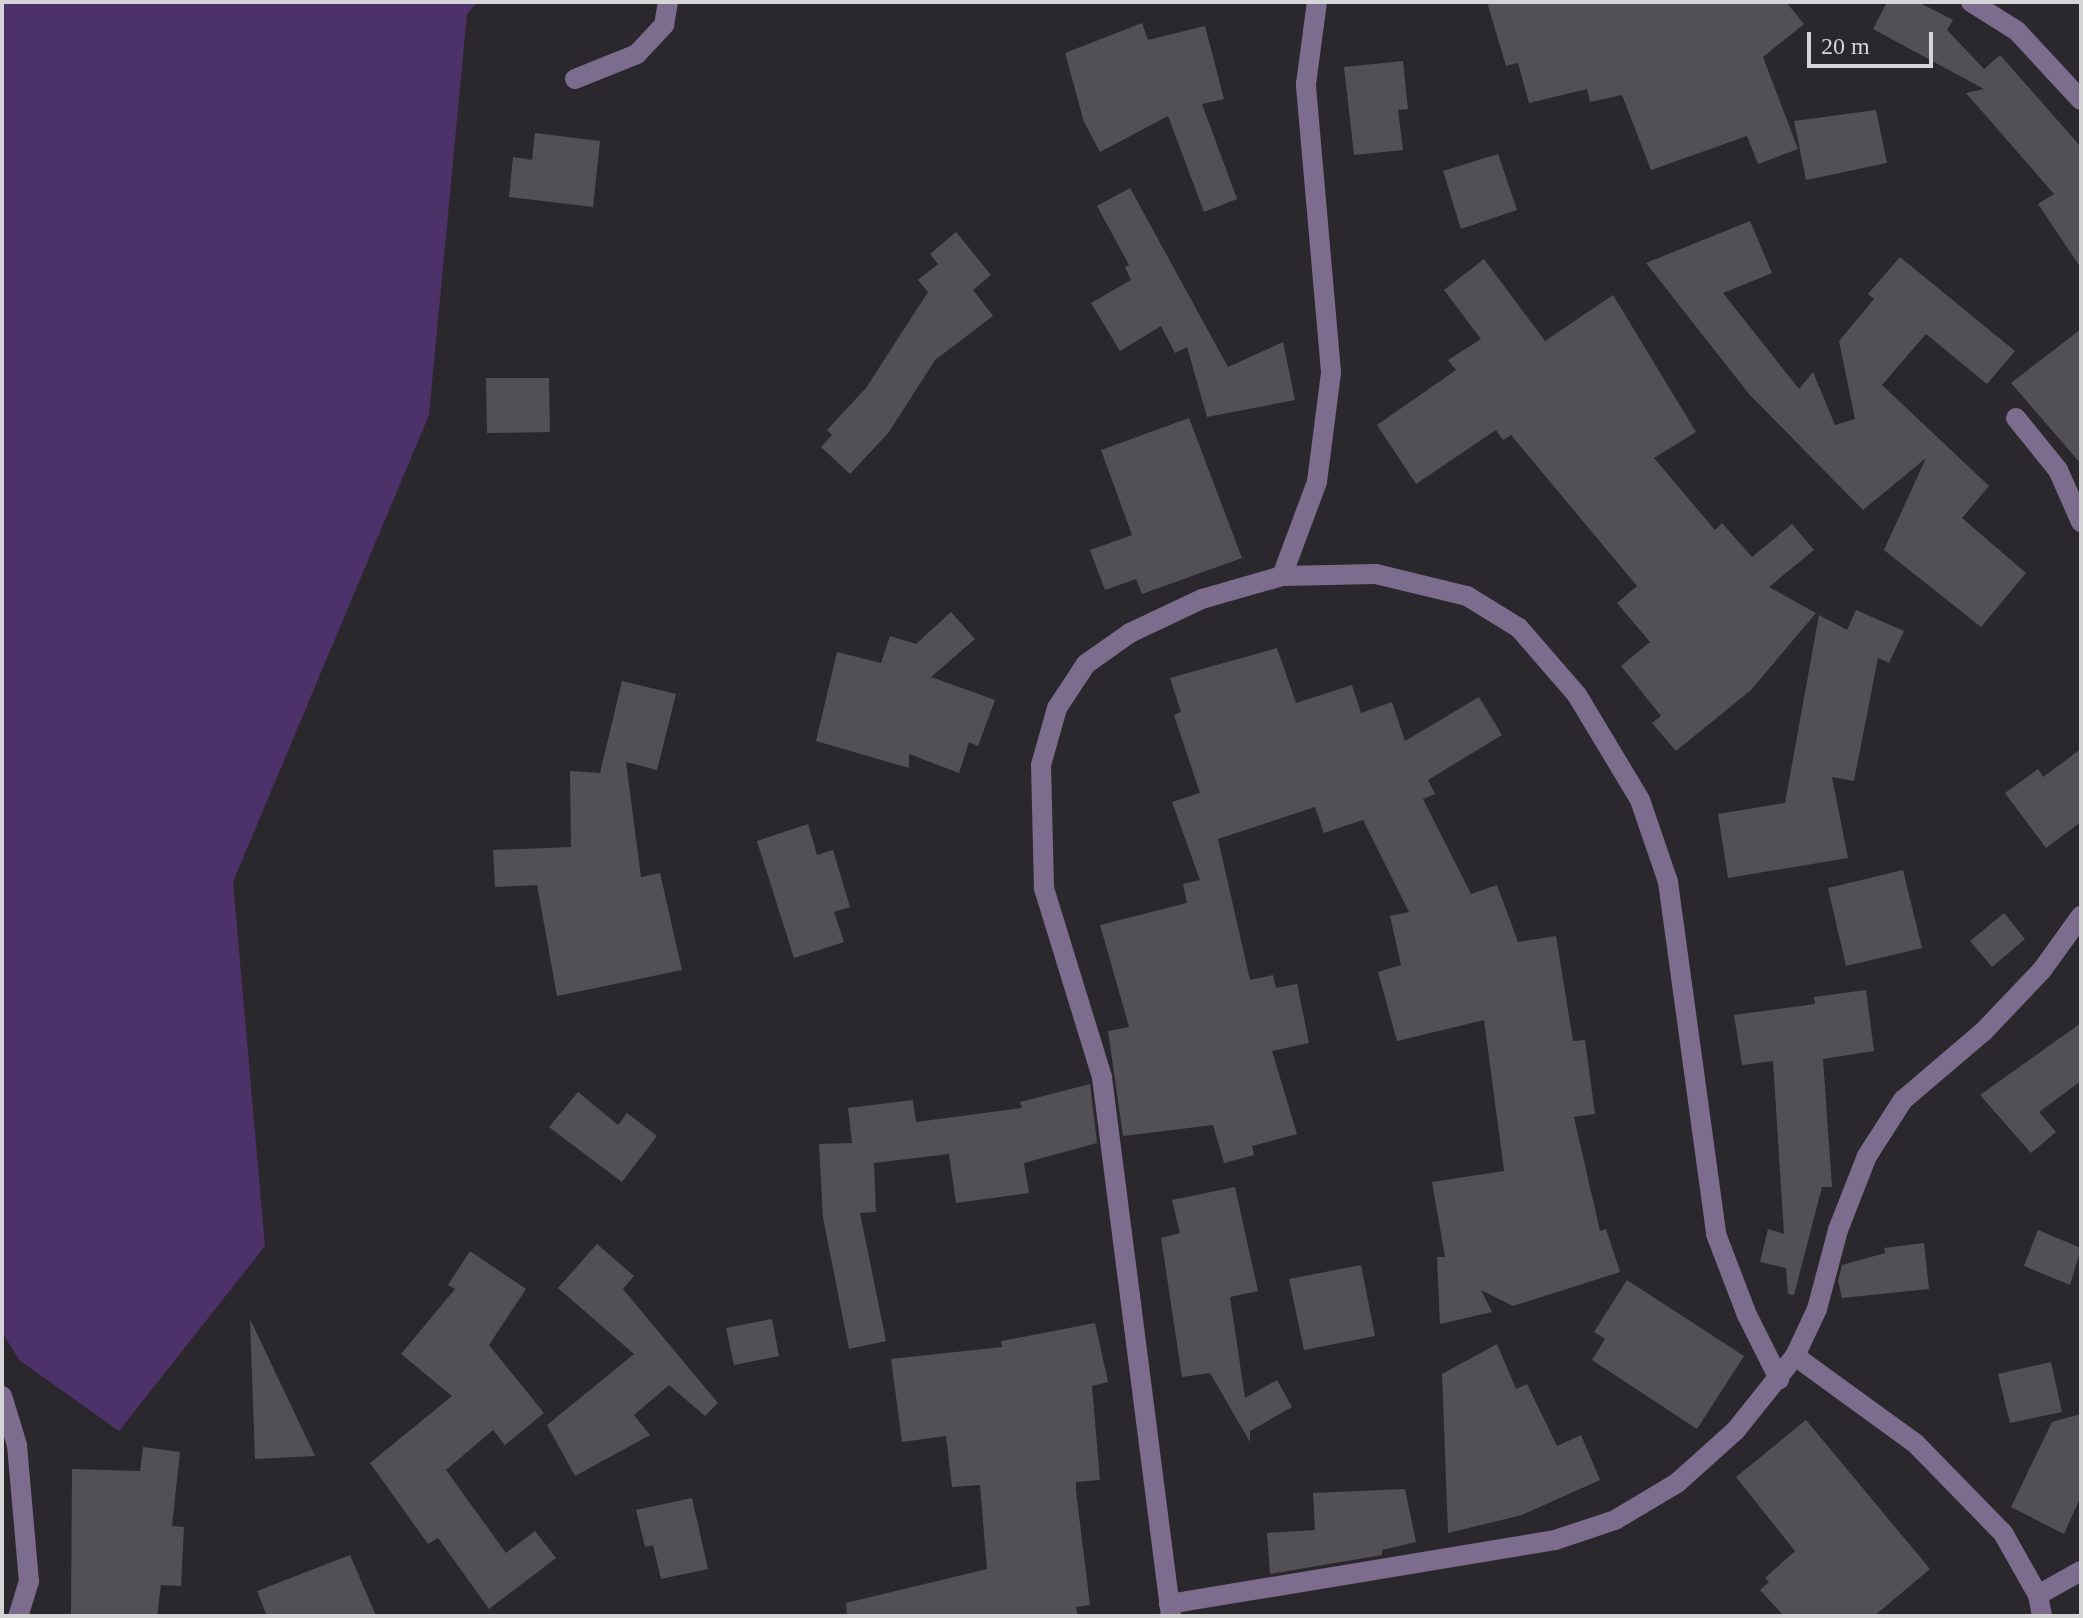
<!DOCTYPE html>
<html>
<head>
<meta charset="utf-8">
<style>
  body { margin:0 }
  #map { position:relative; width:2083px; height:1618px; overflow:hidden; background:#2a282c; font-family:"Times New Roman",serif }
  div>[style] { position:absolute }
  .green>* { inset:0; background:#4d3169 }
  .building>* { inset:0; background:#525055 }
  .minor>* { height:20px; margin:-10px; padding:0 10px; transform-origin:10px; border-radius:10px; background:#7c6d8f }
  span { translate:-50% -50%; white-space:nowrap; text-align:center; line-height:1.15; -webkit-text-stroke:6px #2a282c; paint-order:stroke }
  .frame { position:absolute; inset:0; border:4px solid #d5d4d7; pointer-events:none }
  .scale { position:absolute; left:1807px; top:32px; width:126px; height:36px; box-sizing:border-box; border:4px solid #d5d4d7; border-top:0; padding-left:10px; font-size:24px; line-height:28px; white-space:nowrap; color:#d5d4d7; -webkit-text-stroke:6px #2a282c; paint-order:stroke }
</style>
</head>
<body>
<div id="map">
  <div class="green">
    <i style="clip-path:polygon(2px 2px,477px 2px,467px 14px,429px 415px,233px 882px,265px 1246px,119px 1431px,19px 1360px,2px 1332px)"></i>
  </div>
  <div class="building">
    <i style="clip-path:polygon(1487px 2px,1786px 2px,1804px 24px,1763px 57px,1798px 149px,1758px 164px,1747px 136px,1651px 170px,1622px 95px,1590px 102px,1587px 89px,1529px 103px,1518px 63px,1506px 66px)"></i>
    <i style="clip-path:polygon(1887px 2px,1918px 2px,1953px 20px,1947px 30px,1984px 69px,2000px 55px,2081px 147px,2081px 268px,2038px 204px,2054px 194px,1966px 93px,1984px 89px,1873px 29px)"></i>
    <i style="clip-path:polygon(1142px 23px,1148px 40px,1205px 26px,1224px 99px,1202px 104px,1237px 199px,1204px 212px,1168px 116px,1100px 152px,1084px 122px,1065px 53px)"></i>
    <i style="clip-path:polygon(1403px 61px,1408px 109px,1398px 110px,1403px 150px,1354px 155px,1344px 67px)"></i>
    <i style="clip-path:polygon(1876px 110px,1887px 163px,1806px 180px,1794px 121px)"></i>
    <i style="clip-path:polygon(535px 133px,600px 141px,593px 207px,509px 197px,513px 157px,532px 160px)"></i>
    <i style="clip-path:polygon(1498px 154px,1517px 210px,1461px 229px,1443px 171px)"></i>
    <i style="clip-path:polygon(1130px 188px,1228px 367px,1283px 342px,1295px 400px,1207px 417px,1187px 347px,1175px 353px,1161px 326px,1120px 351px,1091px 303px,1131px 280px,1125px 267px,1129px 265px,1097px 206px)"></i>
    <i style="clip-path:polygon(1750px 221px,1772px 273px,1723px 293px,1799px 389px,1813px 372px,1835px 425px,1855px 419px,1839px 341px,1874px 299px,1868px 294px,1900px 257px,2015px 351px,1987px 384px,1926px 334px,1882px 385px,1989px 486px,1962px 518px,2026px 573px,1981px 627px,1884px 550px,1926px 458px,1863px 510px,1749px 394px,1646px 263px)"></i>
    <i style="clip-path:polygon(956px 232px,991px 275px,973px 290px,993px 316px,935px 360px,889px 432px,850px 474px,821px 447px,832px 435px,827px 430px,866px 388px,928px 292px,918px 280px,938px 264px,930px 254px)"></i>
    <i style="clip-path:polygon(1484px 259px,1545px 341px,1613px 295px,1696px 432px,1654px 458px,1715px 530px,1722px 523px,1752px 557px,1792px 524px,1814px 550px,1769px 587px,1816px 613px,1751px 690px,1676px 751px,1652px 723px,1661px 716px,1621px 666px,1650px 642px,1617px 603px,1637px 586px,1511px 435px,1503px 440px,1496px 430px,1416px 484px,1377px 425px,1456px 370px,1448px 360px,1481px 339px,1444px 290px)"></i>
    <i style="clip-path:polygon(2081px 329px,2081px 464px,2011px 383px)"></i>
    <i style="clip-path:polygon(486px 378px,549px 378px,550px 432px,487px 433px)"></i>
    <i style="clip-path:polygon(1189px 418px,1242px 558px,1142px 594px,1136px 579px,1105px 590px,1090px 550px,1132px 535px,1101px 450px)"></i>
    <i style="clip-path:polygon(1856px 610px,1904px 631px,1889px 663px,1878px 658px,1854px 781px,1832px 777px,1848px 858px,1728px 878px,1718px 814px,1785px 803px,1819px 615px,1847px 630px)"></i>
    <i style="clip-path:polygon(951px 612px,975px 639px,931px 677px,995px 700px,978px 746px,969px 742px,959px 773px,909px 754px,909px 768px,816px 741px,837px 652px,881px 663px,890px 636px,916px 644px)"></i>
    <i style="clip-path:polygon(1277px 648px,1296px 703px,1352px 685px,1361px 713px,1392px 702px,1405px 741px,1479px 697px,1502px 735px,1428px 780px,1435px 794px,1423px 799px,1471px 894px,1497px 885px,1518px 942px,1556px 936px,1573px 1041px,1585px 1040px,1595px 1114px,1574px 1117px,1600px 1231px,1606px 1229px,1620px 1272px,1513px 1306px,1481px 1290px,1492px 1312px,1440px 1324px,1437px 1257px,1445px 1257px,1432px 1182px,1504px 1171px,1484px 1020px,1397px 1041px,1378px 972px,1401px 965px,1390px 916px,1409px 912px,1363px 820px,1324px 833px,1315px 807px,1218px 839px,1250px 980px,1273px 975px,1276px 988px,1297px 984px,1309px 1043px,1272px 1051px,1297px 1134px,1252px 1146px,1254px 1155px,1224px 1163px,1213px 1125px,1123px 1136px,1108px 1031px,1129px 1027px,1100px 925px,1187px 903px,1183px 884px,1200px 880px,1172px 802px,1200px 793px,1174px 715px,1181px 712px,1170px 678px)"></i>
    <i style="clip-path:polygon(622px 681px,676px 694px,657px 770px,626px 762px,641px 877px,660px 873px,682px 970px,557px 996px,537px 885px,495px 887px,493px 850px,571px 847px,570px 771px,600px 773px)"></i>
    <i style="clip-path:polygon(2081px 749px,2081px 822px,2046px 848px,2005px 793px,2038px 769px,2043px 777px)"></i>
    <i style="clip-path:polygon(808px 824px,817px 855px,833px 850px,850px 907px,834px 912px,844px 942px,794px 958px,757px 841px)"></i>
    <i style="clip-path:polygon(1903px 870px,1922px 948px,1846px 966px,1828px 888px)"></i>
    <i style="clip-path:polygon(2004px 913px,2025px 939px,1992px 967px,1970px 941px)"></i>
    <i style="clip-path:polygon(1866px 990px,1874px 1051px,1823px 1059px,1832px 1187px,1822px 1187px,1794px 1295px,1788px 1294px,1786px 1268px,1760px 1262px,1768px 1229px,1784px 1234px,1773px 1061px,1742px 1065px,1734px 1015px,1815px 1004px,1814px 997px)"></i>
    <i style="clip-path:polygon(2081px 1023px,2081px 1081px,2039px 1112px,2056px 1132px,2031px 1153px,1980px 1095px)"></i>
    <i style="clip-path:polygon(1090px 1084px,1097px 1143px,1024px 1163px,1029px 1193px,956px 1203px,949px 1154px,874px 1163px,876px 1212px,860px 1213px,886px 1341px,849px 1349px,823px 1218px,819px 1144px,852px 1143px,848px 1108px,913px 1100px,916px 1122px,1022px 1108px,1020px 1102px)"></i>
    <i style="clip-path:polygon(578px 1092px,618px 1125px,627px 1113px,657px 1136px,622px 1182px,549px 1127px)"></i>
    <i style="clip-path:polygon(1235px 1187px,1258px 1291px,1230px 1297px,1245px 1398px,1277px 1380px,1292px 1407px,1250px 1431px,1250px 1442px,1210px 1373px,1182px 1377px,1161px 1238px,1180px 1233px,1172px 1200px)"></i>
    <i style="clip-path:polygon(2038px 1230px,2081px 1248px,2070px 1285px,2024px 1266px)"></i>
    <i style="clip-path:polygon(1924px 1243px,1929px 1289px,1842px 1298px,1838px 1281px,1842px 1265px,1885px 1253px,1884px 1248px)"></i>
    <i style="clip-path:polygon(597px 1244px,634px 1276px,623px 1289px,718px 1403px,705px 1416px,669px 1385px,634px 1415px,650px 1435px,575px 1476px,547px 1425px,634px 1354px,558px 1288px)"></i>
    <i style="clip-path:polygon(470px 1251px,526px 1289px,489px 1345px,544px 1413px,505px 1445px,493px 1430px,446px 1470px,506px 1553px,535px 1531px,556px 1558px,489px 1609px,438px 1538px,428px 1544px,370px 1463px,452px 1396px,401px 1354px,455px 1289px,448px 1285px)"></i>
    <i style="clip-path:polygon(1361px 1265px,1375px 1336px,1304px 1350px,1289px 1279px)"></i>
    <i style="clip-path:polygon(1627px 1280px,1744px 1356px,1697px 1429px,1592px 1360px,1605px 1339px,1594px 1332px)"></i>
    <i style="clip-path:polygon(250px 1319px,315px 1456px,255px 1459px)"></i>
    <i style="clip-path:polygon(772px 1319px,779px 1356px,734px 1365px,726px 1328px)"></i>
    <i style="clip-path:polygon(1095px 1323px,1108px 1382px,1092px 1386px,1100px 1480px,1076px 1482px,1076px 1491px,1090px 1605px,1076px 1607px,1078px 1616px,847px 1616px,846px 1603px,987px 1569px,980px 1485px,952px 1487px,946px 1436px,902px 1442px,891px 1359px,1002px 1347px,1001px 1341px)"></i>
    <i style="clip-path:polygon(1497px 1344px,1516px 1389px,1527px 1384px,1557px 1446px,1581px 1435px,1600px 1480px,1522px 1515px,1448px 1533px,1442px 1374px)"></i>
    <i style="clip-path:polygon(2051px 1362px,2062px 1412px,2010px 1423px,1998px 1374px)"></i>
    <i style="clip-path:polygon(2081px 1414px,2081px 1496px,2064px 1534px,2011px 1507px,2052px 1422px)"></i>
    <i style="clip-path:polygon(1806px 1420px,1930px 1569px,1874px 1616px,1784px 1616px,1760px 1590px,1769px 1582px,1765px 1578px,1795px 1551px,1736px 1477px)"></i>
    <i style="clip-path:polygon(143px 1447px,180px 1452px,172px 1526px,184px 1527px,181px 1586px,161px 1585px,157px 1616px,71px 1616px,72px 1469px,140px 1471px)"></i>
    <i style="clip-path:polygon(1405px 1489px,1416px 1542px,1382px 1550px,1382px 1555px,1270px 1574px,1267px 1533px,1315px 1530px,1313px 1493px)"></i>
    <i style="clip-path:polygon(692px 1498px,708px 1569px,661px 1579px,653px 1545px,645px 1547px,636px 1510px)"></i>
    <i style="clip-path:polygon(350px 1555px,376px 1616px,267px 1616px,257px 1591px)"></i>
  </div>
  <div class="minor">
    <i style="left:1971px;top:2px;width:54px;rotate:32.2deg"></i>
    <i style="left:2017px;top:31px;width:94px;rotate:47.2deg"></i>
    <i style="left:575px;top:79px;width:67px;rotate:-22deg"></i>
    <i style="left:637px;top:54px;width:40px;rotate:-47deg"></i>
    <i style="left:664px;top:25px;width:23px;rotate:-80deg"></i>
    <i style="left:2016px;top:418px;width:67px;rotate:51.1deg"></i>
    <i style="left:2058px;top:470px;width:57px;rotate:66.1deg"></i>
    <i style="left:1282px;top:576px;width:100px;rotate:-69.6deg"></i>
    <i style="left:1317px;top:482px;width:111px;rotate:-82.7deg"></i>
    <i style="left:1331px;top:372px;width:289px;rotate:-95deg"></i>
    <i style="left:1306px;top:84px;width:83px;rotate:-82.4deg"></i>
    <i style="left:1795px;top:1356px;width:150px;rotate:36deg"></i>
    <i style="left:1916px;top:1444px;width:124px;rotate:45.7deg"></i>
    <i style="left:2003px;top:1533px;width:71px;rotate:60.6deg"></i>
    <i style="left:2038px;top:1595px;width:21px;rotate:79deg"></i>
    <i style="left:2px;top:1396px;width:51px;rotate:73deg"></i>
    <i style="left:17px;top:1445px;width:137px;rotate:85deg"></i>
    <i style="left:29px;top:1581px;width:37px;rotate:107deg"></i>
    <i style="left:2038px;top:1595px;width:49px;rotate:-29.2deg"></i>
    <i style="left:1169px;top:1604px;width:391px;rotate:-9.4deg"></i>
    <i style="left:1555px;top:1540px;width:63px;rotate:-18.4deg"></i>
    <i style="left:1615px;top:1520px;width:72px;rotate:-30.8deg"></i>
    <i style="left:1677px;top:1483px;width:79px;rotate:-41.9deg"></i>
    <i style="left:1736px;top:1430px;width:95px;rotate:-51.4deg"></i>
    <i style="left:1795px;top:1356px;width:52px;rotate:-64.9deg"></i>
    <i style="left:1817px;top:1309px;width:82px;rotate:-75.1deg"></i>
    <i style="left:1838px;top:1230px;width:79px;rotate:-68.6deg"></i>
    <i style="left:1867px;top:1156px;width:67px;rotate:-57.3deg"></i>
    <i style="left:1903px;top:1100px;width:105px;rotate:-40.4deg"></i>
    <i style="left:1983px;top:1032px;width:86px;rotate:-46.4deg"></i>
    <i style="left:2042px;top:970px;width:67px;rotate:-54.2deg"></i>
    <i style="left:1171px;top:1616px;width:543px;rotate:-97.3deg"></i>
    <i style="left:1102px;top:1077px;width:198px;rotate:-107.1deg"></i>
    <i style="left:1044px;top:888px;width:123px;rotate:-91.4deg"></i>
    <i style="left:1041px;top:765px;width:59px;rotate:-74.3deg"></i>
    <i style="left:1057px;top:708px;width:53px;rotate:-56.6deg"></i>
    <i style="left:1086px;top:664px;width:54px;rotate:-35.2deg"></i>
    <i style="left:1130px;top:633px;width:80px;rotate:-25.3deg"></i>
    <i style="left:1202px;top:599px;width:83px;rotate:-16deg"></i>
    <i style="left:1282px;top:576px;width:94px;rotate:-1.2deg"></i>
    <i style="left:1376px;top:574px;width:94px;rotate:13.6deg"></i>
    <i style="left:1467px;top:596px;width:61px;rotate:31.6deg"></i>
    <i style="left:1519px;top:628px;width:89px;rotate:49.1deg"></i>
    <i style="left:1577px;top:695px;width:122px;rotate:59deg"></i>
    <i style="left:1640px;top:800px;width:87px;rotate:71.1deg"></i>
    <i style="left:1668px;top:882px;width:355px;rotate:82.2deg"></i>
    <i style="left:1716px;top:1234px;width:87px;rotate:69.1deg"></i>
    <i style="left:1747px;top:1315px;width:72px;rotate:63.4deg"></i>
  </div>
  <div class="frame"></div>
  <div class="scale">20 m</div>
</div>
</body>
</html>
